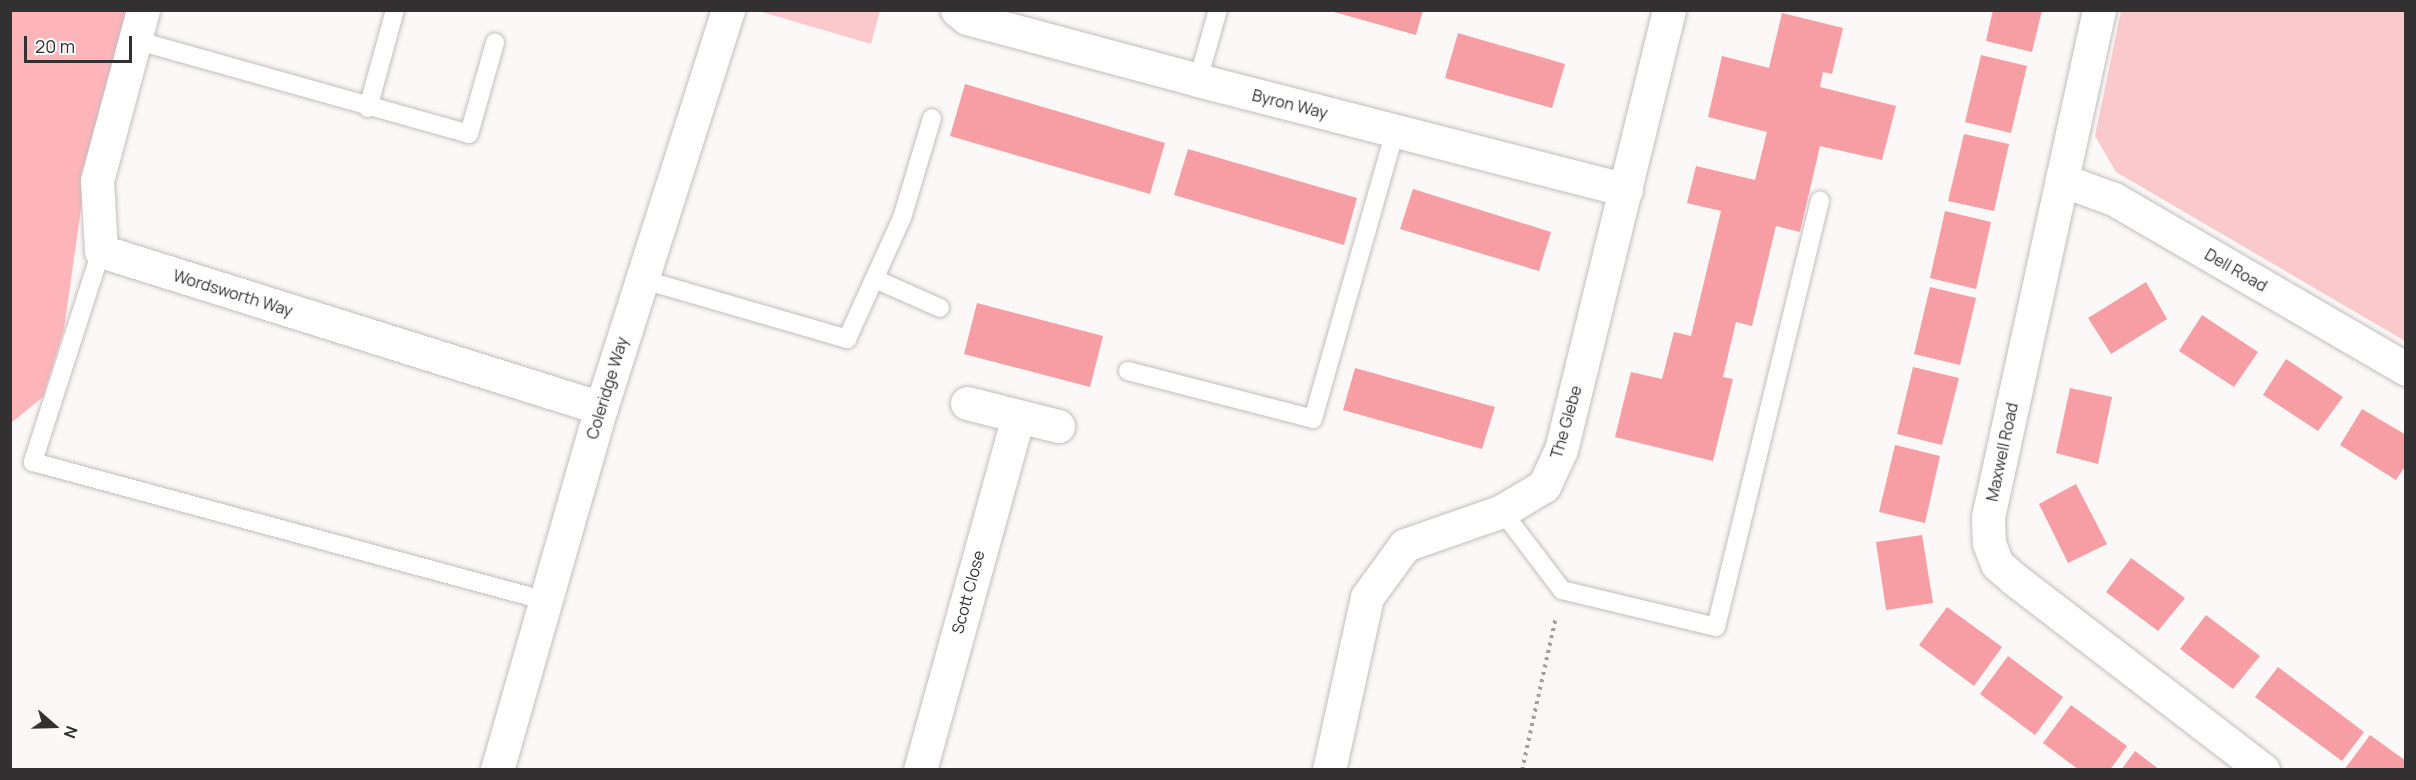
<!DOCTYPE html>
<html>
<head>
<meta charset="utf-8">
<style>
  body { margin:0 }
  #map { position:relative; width:2416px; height:780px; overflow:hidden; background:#fdf8f8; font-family:Manrope,sans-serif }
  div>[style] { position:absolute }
  .green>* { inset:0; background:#f9c9cc }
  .forest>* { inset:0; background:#feb5ba }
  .building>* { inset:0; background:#f79ea5 }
  .path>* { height:4px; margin-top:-2px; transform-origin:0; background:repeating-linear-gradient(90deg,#a19e9e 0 3px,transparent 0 7.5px) }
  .roads { filter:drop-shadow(0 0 2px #c3bebe) drop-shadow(0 0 2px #c3bebe) }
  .lane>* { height:18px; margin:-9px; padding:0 9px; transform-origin:9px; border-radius:9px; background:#fff }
  .street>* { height:33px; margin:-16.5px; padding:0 16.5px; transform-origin:16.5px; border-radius:16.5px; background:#fff }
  span { translate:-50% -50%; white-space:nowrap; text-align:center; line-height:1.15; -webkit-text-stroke:4.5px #fff; paint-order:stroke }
  .street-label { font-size:16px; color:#323030 }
  .frame { position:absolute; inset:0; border:12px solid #323030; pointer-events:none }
  .north { position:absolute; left:24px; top:696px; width:60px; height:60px; -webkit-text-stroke:4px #fff; paint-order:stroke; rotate:110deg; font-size:16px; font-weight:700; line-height:24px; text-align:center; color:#323030 }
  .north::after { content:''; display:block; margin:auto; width:21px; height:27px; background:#323030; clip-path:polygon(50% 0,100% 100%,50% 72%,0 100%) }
  .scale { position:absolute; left:24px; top:36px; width:108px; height:27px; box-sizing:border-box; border:3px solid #323030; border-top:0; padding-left:8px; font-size:18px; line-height:21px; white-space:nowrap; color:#323030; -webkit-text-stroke:4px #fff; paint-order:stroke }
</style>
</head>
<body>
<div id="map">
  <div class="green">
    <i style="clip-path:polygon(759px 11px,880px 11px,871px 44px)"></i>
    <i style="clip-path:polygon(2121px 11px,2405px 11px,2405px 341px,2116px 172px,2095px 136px)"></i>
  </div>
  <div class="forest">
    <i style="clip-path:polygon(11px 11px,131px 11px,88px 159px,64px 329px,43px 397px,11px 423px)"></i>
  </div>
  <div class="building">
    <i style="clip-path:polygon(1327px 10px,1423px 10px,1416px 35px)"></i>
    <i style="clip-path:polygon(1993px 10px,2042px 10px,2032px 52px,1986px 41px)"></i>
    <i style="clip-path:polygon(1782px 13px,1843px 28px,1832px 74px,1823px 72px,1820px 87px,1896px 106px,1882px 160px,1820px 146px,1800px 232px,1776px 226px,1752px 326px,1736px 322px,1723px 377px,1733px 379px,1713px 461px,1615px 437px,1631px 372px,1662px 379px,1674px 332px,1691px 336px,1721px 211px,1687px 203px,1696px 166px,1755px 180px,1767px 132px,1708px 117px,1722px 56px,1769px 68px)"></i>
    <i style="clip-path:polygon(1458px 33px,1565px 64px,1552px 108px,1445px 78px)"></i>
    <i style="clip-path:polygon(1981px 55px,2027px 66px,2011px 133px,1965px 122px)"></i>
    <i style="clip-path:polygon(965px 84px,1165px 143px,1150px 194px,950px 136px)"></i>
    <i style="clip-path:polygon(1964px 134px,2009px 144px,1994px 211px,1948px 201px)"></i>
    <i style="clip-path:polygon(1188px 149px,1357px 198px,1344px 245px,1174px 195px)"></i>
    <i style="clip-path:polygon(1413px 189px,1551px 232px,1539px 271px,1400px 229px)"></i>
    <i style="clip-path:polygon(1945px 211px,1991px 222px,1976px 289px,1930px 278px)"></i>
    <i style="clip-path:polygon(2146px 282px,2167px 319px,2111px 354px,2088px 318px)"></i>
    <i style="clip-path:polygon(1930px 287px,1976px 298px,1960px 365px,1914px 354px)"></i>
    <i style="clip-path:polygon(977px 303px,1103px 336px,1090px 387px,964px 354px)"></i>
    <i style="clip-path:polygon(2202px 315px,2258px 352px,2234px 387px,2179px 351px)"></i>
    <i style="clip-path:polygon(2286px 359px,2343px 397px,2318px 431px,2263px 395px)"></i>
    <i style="clip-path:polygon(1913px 367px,1959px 378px,1942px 445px,1897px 434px)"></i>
    <i style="clip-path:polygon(1355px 368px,1495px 407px,1482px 449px,1343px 410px)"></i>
    <i style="clip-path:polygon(2070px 388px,2112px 397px,2098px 464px,2056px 453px)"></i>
    <i style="clip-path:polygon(2362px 409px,2406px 435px,2406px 465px,2396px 480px,2340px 445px)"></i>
    <i style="clip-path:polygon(1895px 445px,1940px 456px,1925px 523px,1879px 512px)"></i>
    <i style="clip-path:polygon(2076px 484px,2107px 544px,2068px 563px,2039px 504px)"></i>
    <i style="clip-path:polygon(1922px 535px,1933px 603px,1886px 610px,1876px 542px)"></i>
    <i style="clip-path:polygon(2131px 558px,2185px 598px,2158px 631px,2106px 592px)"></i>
    <i style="clip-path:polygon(1947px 607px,2002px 647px,1974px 686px,1919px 645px)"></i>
    <i style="clip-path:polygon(2206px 615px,2260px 656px,2233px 689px,2180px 649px)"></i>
    <i style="clip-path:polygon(2008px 656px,2063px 697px,2035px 735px,1980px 694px)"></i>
    <i style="clip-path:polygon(2278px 667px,2364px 732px,2342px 761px,2255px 697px)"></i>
    <i style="clip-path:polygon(2071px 705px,2127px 746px,2110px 770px,2079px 770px,2043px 743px)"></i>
    <i style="clip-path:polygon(2370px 735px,2406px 761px,2406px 770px,2344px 770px)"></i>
    <i style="clip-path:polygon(2135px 751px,2160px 770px,2121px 770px)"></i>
  </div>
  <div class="path">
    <i style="left:1522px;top:770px;width:157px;rotate:-77.5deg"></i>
  </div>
  <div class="roads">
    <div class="lane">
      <i style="left:135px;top:40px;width:347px;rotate:15.7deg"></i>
      <i style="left:469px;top:134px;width:95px;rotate:-74.1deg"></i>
      <i style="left:1198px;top:80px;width:73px;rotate:-74.1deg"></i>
      <i style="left:368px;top:108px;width:102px;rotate:-74.6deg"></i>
      <i style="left:101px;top:251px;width:222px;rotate:107.9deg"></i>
      <i style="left:33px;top:462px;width:528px;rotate:15.14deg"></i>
      <i style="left:641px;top:279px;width:215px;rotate:16.2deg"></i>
      <i style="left:847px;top:339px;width:133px;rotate:-65.6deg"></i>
      <i style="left:902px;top:218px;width:104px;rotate:-73.3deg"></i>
      <i style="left:875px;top:279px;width:71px;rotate:24deg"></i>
      <i style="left:1128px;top:371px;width:191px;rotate:14.5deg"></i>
      <i style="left:1313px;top:419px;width:299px;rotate:-74.1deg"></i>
      <i style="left:1502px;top:511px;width:99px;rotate:52.8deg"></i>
      <i style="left:1562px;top:590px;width:158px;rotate:13.5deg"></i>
      <i style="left:1716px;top:627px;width:439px;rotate:-76.3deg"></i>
    </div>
    <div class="street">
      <i style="left:143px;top:10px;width:177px;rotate:105.1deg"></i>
      <i style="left:97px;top:181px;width:70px;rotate:86.7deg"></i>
      <i style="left:101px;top:251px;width:524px;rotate:17.43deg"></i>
      <i style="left:957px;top:10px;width:13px;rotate:39deg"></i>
      <i style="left:967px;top:18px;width:239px;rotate:15deg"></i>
      <i style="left:1198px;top:80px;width:442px;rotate:14.4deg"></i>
      <i style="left:2099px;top:10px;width:519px;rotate:102.35deg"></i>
      <i style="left:1988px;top:517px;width:26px;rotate:88deg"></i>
      <i style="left:1989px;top:543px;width:22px;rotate:69deg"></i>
      <i style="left:1997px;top:564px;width:23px;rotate:41deg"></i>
      <i style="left:2014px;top:579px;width:314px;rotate:37.5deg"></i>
      <i style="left:2062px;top:180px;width:55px;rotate:20.1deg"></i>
      <i style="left:2114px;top:199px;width:338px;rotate:30.2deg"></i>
      <i style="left:967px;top:403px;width:94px;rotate:14.2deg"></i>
      <i style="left:497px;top:770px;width:377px;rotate:-74deg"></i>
      <i style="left:601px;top:408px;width:418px;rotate:-72.3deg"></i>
      <i style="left:920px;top:770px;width:367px;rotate:-74.5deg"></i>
      <i style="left:1329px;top:770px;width:177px;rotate:-77.6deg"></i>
      <i style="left:1367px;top:597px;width:64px;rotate:-53.8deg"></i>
      <i style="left:1405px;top:545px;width:103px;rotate:-19.3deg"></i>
      <i style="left:1502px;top:511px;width:49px;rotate:-30.8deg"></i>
      <i style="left:1544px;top:486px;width:40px;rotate:-65deg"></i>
      <i style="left:1561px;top:450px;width:453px;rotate:-76.2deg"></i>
    </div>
  </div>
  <div class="street-label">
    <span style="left:1290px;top:104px;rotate:14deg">Byron Way</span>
    <span style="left:2236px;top:270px;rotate:30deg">Dell Road</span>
    <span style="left:233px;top:293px;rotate:17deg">Wordsworth Way</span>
    <span style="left:607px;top:388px;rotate:-73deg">Coleridge Way</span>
    <span style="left:1566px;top:422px;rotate:-74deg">The Glebe</span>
    <span style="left:2002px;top:452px;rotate:-78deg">Maxwell Road</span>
    <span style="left:968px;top:592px;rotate:-75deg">Scott Close</span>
  </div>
  <div class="frame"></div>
  <div class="north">N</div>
  <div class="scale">20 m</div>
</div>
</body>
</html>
